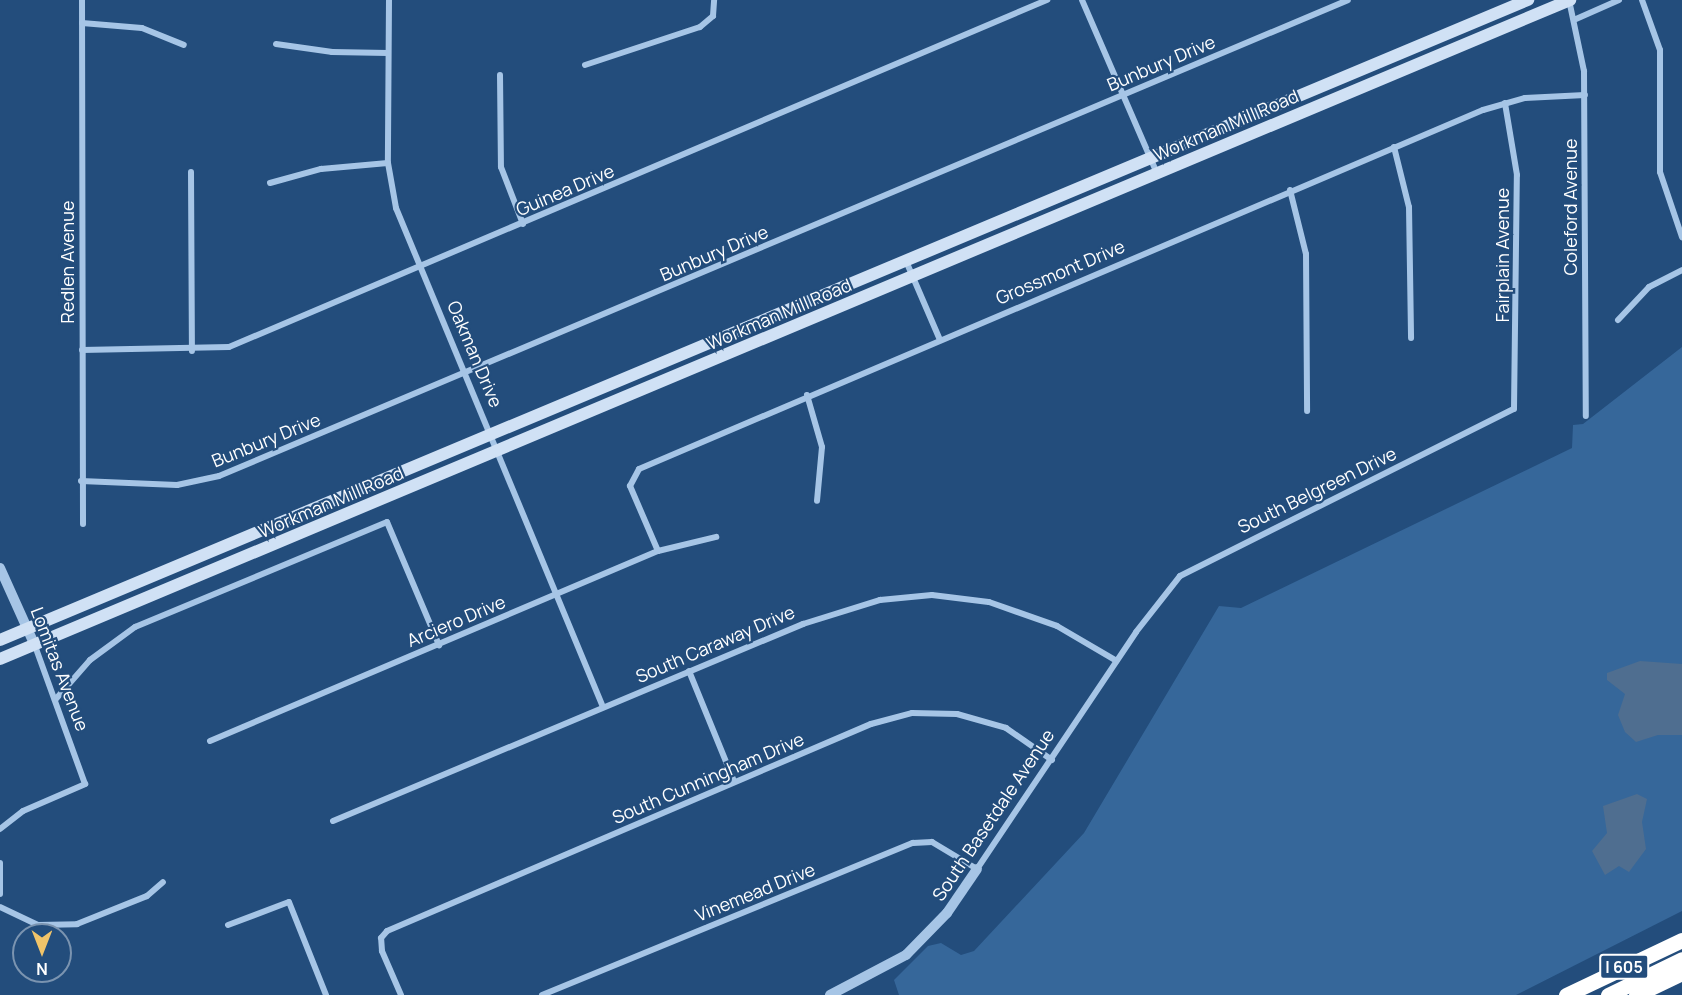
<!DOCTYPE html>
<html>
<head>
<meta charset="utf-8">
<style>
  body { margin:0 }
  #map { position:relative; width:1682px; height:995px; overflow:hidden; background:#234d7c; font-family:Manrope,sans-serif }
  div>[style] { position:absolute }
  .green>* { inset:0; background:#36679a }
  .water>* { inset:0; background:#4f6e90 }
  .minor>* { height:6px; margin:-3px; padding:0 3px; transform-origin:3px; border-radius:3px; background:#a6c5e6 }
  .tertiary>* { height:10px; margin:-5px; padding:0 5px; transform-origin:5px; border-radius:5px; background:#a6c5e6 }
  .secondary>* { height:12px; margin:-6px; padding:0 6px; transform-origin:6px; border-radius:6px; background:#d0e1f5 }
  .motorway>* { height:15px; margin:-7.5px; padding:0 7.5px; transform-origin:7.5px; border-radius:7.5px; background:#fff }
  span { translate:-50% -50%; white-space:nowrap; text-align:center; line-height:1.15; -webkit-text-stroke:4.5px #234d7c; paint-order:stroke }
  .shield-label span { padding:2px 4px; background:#234d7c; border:2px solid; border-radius:4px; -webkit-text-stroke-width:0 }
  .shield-label { font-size:16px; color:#fff; font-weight:700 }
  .street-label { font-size:18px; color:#fff }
  .north { position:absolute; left:12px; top:923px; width:60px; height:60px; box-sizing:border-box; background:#234d7c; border:2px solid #7b94b0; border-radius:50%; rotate:180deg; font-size:16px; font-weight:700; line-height:24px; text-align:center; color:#fff }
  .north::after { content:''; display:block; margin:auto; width:21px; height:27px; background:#f1c469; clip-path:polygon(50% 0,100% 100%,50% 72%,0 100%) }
</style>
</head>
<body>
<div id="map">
  <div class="green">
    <i style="clip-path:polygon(1682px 347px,1682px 911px,1516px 995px,899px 995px,894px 980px,928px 946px,941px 943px,961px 955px,974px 951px,1084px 833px,1219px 606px,1241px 608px,1572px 448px,1573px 425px,1583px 424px)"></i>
  </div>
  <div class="water">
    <i style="clip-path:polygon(1640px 661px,1682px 664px,1682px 735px,1658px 735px,1636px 742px,1625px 732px,1618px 715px,1625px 694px,1607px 680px,1607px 673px)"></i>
    <i style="clip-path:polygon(1637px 794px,1647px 799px,1642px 822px,1646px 849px,1629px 872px,1619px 866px,1605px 875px,1592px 851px,1607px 833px,1603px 806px)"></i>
  </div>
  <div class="minor">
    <i style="left:82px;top:0;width:524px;rotate:89.89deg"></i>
    <i style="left:389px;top:0;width:163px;rotate:90.4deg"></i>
    <i style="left:388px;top:163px;width:46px;rotate:79.9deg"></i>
    <i style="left:396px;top:208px;width:540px;rotate:67.47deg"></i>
    <i style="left:1082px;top:0;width:189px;rotate:66.6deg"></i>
    <i style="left:1569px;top:0;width:73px;rotate:78.1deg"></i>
    <i style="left:1584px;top:71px;width:345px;rotate:89.7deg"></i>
    <i style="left:1642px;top:0;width:53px;rotate:70.2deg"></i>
    <i style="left:1660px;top:50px;width:122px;rotate:90deg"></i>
    <i style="left:1660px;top:172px;width:69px;rotate:71.3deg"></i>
    <i style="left:1576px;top:19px;width:47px;rotate:-23.8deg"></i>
    <i style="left:82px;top:23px;width:60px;rotate:4.8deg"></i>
    <i style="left:142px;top:28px;width:45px;rotate:22deg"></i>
    <i style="left:276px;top:44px;width:57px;rotate:8.1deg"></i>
    <i style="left:332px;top:52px;width:56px;rotate:1deg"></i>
    <i style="left:585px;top:65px;width:121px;rotate:-18.3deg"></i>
    <i style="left:700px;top:27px;width:17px;rotate:-40deg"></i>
    <i style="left:713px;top:16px;width:16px;rotate:-86deg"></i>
    <i style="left:500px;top:75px;width:92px;rotate:89.4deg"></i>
    <i style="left:501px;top:167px;width:61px;rotate:68.9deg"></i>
    <i style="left:1394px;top:147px;width:62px;rotate:76deg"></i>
    <i style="left:1409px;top:207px;width:131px;rotate:89.1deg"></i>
    <i style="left:191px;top:172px;width:179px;rotate:89.7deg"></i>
    <i style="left:270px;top:183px;width:53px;rotate:-15.4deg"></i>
    <i style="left:321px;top:169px;width:67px;rotate:-5.1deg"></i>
    <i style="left:1290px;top:190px;width:66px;rotate:76deg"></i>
    <i style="left:1306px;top:254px;width:157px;rotate:89.6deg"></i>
    <i style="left:906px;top:261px;width:86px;rotate:66.7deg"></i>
    <i style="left:1618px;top:320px;width:45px;rotate:-46.8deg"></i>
    <i style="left:1649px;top:287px;width:37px;rotate:-27deg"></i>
    <i style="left:82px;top:350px;width:147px;rotate:-1.2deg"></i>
    <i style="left:229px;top:347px;width:889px;rotate:-22.99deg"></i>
    <i style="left:807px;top:395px;width:54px;rotate:73.9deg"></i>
    <i style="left:822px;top:447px;width:54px;rotate:95.3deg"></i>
    <i style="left:81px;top:481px;width:96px;rotate:2.4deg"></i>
    <i style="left:177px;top:485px;width:43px;rotate:-12.1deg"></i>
    <i style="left:219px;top:476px;width:1225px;rotate:-22.86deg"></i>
    <i style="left:658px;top:551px;width:71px;rotate:-113.3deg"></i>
    <i style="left:630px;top:486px;width:19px;rotate:-62deg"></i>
    <i style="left:639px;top:469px;width:917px;rotate:-23.04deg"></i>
    <i style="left:1483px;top:110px;width:44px;rotate:-15.9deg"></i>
    <i style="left:1525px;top:98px;width:60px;rotate:-2.9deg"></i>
    <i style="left:689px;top:671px;width:119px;rotate:67.8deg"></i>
    <i style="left:55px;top:700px;width:53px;rotate:-48.8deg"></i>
    <i style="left:90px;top:660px;width:56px;rotate:-36.3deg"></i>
    <i style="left:135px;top:627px;width:273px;rotate:-22.6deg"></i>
    <i style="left:387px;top:522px;width:134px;rotate:67.1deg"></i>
    <i style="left:210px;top:741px;width:487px;rotate:-23deg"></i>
    <i style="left:658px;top:551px;width:60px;rotate:-13.6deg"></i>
    <i style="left:333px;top:821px;width:510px;rotate:-22.74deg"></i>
    <i style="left:803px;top:624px;width:81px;rotate:-17.3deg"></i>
    <i style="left:880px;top:600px;width:52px;rotate:-5.5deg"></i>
    <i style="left:932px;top:595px;width:57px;rotate:7deg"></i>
    <i style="left:989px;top:602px;width:72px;rotate:19.4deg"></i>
    <i style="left:1057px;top:626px;width:69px;rotate:30.3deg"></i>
    <i style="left:0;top:829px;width:29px;rotate:-38deg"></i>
    <i style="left:23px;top:811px;width:68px;rotate:-23.5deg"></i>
    <i style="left:85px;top:784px;width:147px;rotate:-109.9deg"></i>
    <i style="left:0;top:863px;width:31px;rotate:90deg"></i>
    <i style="left:0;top:907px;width:42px;rotate:25.3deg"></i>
    <i style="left:38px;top:925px;width:39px;rotate:-1deg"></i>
    <i style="left:77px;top:924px;width:75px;rotate:-21.8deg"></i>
    <i style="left:147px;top:896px;width:21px;rotate:-41deg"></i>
    <i style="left:228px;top:925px;width:65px;rotate:-20.7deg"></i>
    <i style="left:289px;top:902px;width:100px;rotate:68.3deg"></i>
    <i style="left:401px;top:995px;width:48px;rotate:-113.4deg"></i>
    <i style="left:382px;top:951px;width:13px;rotate:-94deg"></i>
    <i style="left:381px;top:938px;width:9px;rotate:-49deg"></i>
    <i style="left:387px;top:931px;width:526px;rotate:-23.16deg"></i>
    <i style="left:871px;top:724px;width:42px;rotate:-15deg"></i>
    <i style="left:912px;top:713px;width:45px;rotate:1.3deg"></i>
    <i style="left:957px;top:714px;width:51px;rotate:15.9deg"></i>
    <i style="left:1006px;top:728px;width:56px;rotate:34.8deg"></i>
    <i style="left:542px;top:995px;width:401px;rotate:-22.3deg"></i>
    <i style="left:913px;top:843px;width:19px;rotate:-3deg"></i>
    <i style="left:932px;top:842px;width:52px;rotate:31deg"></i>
    <i style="left:977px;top:869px;width:285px;rotate:-56.1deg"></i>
    <i style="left:1136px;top:632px;width:71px;rotate:-51.8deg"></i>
    <i style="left:1180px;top:576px;width:373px;rotate:-26.6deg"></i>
    <i style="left:1514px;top:409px;width:234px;rotate:-89.3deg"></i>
    <i style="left:1517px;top:175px;width:73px;rotate:-99.5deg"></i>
  </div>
  <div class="tertiary">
    <i style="left:0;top:568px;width:85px;rotate:65.8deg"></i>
    <i style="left:830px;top:995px;width:86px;rotate:-27.8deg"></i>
    <i style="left:906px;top:955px;width:59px;rotate:-45.7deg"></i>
    <i style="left:947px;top:913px;width:53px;rotate:-55.7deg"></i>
  </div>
  <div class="secondary">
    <i style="left:0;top:640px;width:1657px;rotate:-22.73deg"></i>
    <i style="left:0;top:659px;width:1703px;rotate:-22.77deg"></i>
  </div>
  <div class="motorway">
    <i style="left:1566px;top:995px;width:128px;rotate:-25.4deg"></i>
    <i style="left:1608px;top:995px;width:82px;rotate:-25.9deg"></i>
    <i style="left:1636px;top:995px;width:51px;rotate:-25.6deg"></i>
  </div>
  <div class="shield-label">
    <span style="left:1624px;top:967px">I 605</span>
  </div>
  <div class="street-label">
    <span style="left:1161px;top:63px;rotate:-23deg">Bunbury Drive</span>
    <span style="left:1226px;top:125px;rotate:-23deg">Workman Mill Road</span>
    <span style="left:565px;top:190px;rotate:-23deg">Guinea Drive</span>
    <span style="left:1570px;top:207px;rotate:-90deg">Coleford Avenue</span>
    <span style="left:714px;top:253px;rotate:-23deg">Bunbury Drive</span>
    <span style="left:1502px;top:255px;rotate:-90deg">Fairplain Avenue</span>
    <span style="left:67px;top:262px;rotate:-90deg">Redlen Avenue</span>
    <span style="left:1060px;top:272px;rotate:-23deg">Grossmont Drive</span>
    <span style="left:779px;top:314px;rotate:-23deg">Workman Mill Road</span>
    <span style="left:475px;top:354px;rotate:67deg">Oakman Drive</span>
    <span style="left:266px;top:440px;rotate:-22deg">Bunbury Drive</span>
    <span style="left:1317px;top:490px;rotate:-26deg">South Belgreen Drive</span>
    <span style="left:331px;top:502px;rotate:-23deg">Workman Mill Road</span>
    <span style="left:456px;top:621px;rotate:-23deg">Arciero Drive</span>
    <span style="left:715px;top:644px;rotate:-23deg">South Caraway Drive</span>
    <span style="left:60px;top:669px;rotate:69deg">Lomitas Avenue</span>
    <span style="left:708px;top:778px;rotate:-23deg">South Cunningham Drive</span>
    <span style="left:993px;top:815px;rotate:-56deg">South Basetdale Avenue</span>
    <span style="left:755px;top:892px;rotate:-22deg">Vinemead Drive</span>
  </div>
  <div class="north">N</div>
</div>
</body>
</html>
